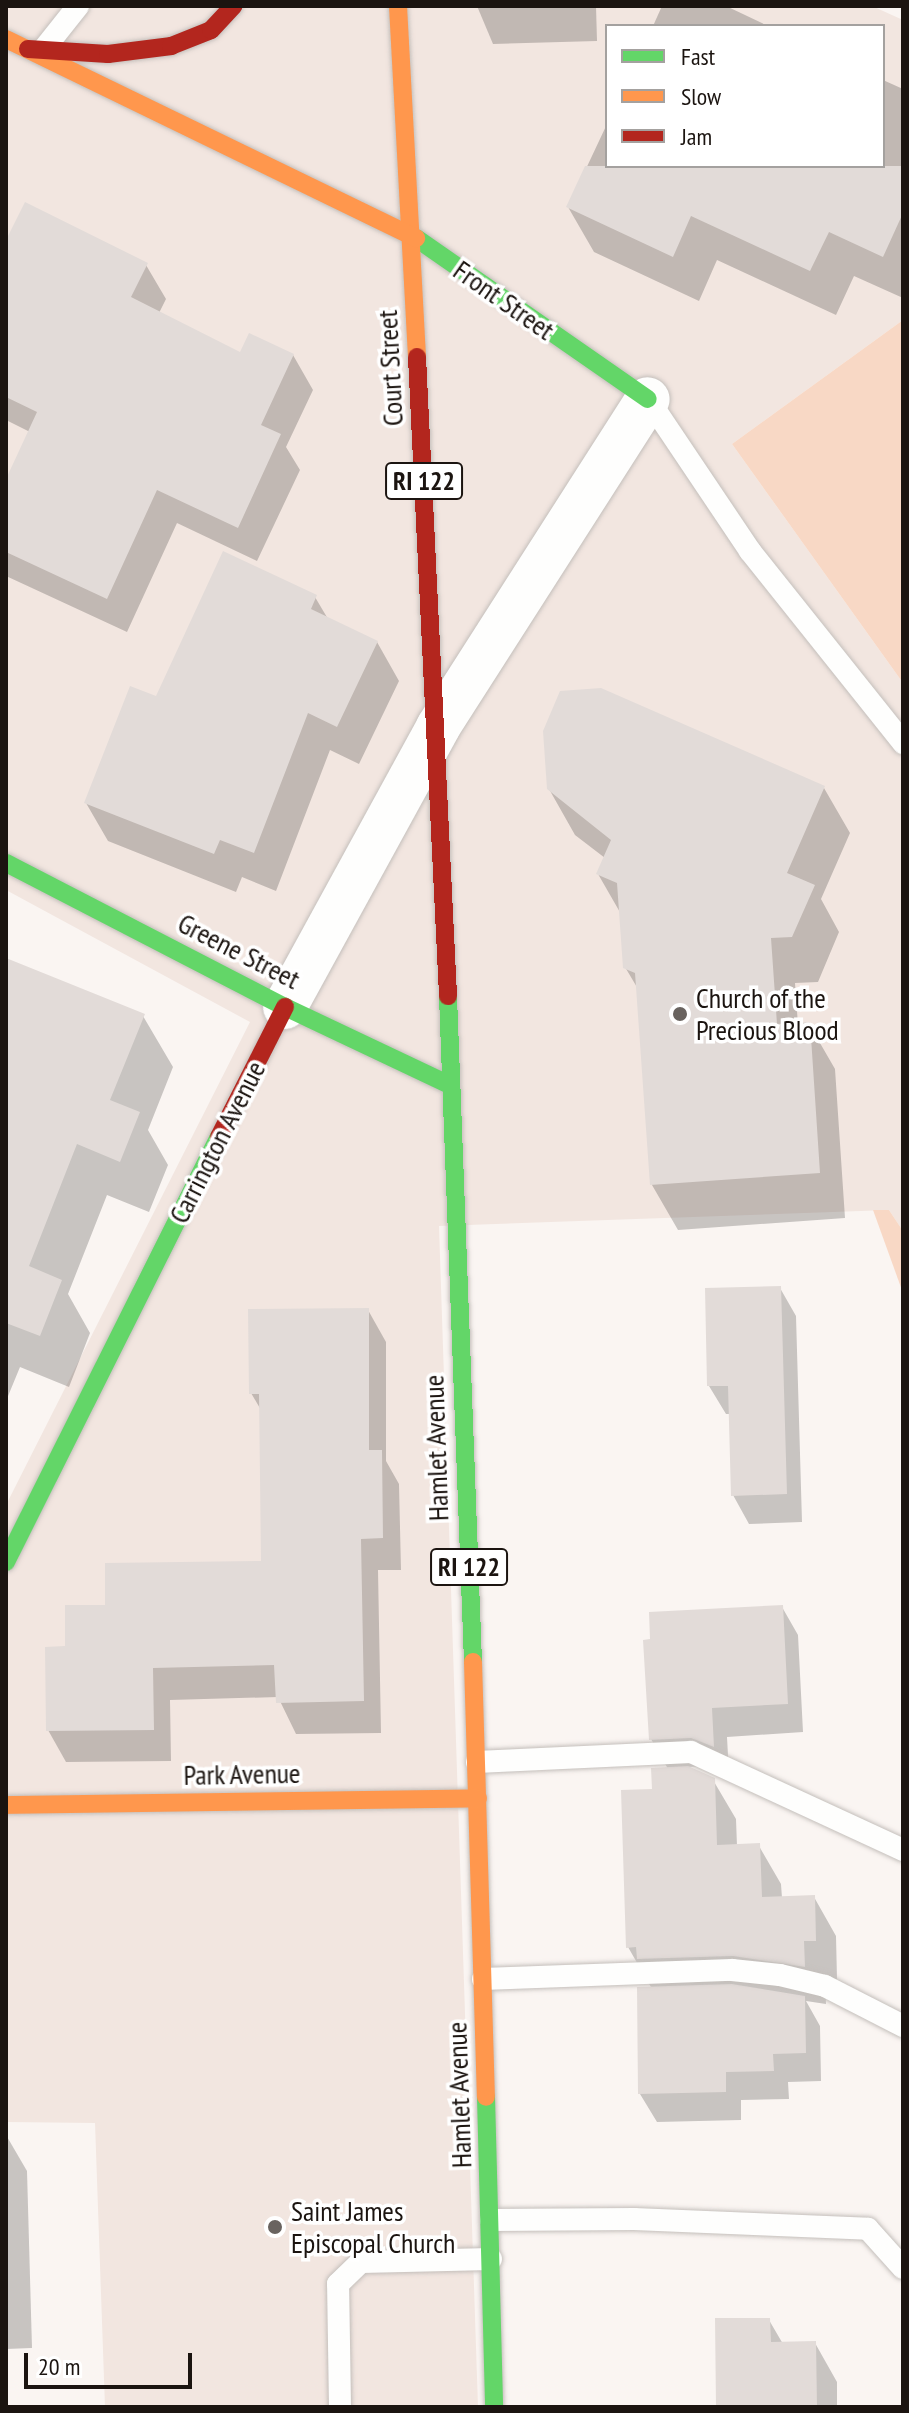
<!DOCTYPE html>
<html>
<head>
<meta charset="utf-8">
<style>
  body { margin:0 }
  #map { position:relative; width:909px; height:2413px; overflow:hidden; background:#faf5f2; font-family:"PT Sans Narrow",sans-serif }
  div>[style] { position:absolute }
  .built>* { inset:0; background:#f2e6e0 }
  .green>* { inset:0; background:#f8d8c5 }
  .shadow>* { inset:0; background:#0003 }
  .building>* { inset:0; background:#e2dbd8 }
  .roads { filter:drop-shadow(0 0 2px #c4bfbb) drop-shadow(0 0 2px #c4bfbb) }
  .lane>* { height:22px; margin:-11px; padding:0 11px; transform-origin:11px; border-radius:11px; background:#fefefd }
  .street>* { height:44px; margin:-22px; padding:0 22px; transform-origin:22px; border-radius:22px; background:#fefefd }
  .fast>* { height:18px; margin:-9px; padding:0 9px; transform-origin:9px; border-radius:9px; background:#63d668 }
  .slow>* { height:18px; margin:-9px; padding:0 9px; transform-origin:9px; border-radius:9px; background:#ff974d }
  .jam>* { height:18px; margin:-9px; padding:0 9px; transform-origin:9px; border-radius:9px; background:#b3261e }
  .dots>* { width:22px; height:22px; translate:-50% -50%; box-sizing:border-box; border:4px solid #fff; border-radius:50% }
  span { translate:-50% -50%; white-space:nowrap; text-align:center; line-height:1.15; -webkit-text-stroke:7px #fff; paint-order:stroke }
  .shield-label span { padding:2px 6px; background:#fff; border:2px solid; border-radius:6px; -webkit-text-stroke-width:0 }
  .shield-label { font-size:26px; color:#1b1410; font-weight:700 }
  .street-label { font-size:28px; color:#1b1410 }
  .poi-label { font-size:28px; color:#1b1410 }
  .left { translate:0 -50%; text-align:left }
  .frame { position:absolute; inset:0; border:8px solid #1b1410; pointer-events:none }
  .legend { position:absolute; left:605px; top:24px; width:280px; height:144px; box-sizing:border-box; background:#fff; border:2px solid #a4a19f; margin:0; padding:10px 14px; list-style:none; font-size:24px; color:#1b1410 }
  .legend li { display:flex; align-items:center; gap:16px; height:40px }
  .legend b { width:40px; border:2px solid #a4a19f }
  .scale { position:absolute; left:24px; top:2353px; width:168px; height:36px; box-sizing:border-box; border:4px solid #1b1410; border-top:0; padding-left:10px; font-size:24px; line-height:28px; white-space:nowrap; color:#1b1410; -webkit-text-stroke:6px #fff; paint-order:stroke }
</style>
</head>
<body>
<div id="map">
  <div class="built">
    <i style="clip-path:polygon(evenodd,6px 6px,872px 6px,903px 20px,903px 320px,732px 444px,903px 683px,903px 1231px,889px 1210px,439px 1226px,478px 2407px,105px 2407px,95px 2123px,6px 2122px,6px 1505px,250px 1022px,6px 890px,6px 6px,607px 26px,883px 26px,883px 166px,607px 166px,607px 26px)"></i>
  </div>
  <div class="green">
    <i style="clip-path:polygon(903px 320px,903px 683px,732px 444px)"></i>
    <i style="clip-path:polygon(873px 1210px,889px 1210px,903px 1231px,903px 1293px)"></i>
  </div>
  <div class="shadow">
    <i style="clip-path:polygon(477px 6px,596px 6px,597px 41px,493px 44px)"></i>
    <i style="clip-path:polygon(662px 6px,726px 6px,768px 26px,653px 26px)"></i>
    <i style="clip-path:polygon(883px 80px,903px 89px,903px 298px,854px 276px,836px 315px,717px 260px,699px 301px,594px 252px,568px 207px,607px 124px,607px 166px,883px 166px)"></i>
    <i style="clip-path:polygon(6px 245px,146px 265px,166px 299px,159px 313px,241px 355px,293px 355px,313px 390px,286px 447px,300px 470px,257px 561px,177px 523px,127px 632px,6px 576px,6px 484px,30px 432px,6px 420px)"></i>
    <i style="clip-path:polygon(315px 597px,328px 619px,377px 642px,399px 681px,359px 764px,330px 750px,276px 891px,242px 877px,236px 892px,108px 841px,86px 803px)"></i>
    <i style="clip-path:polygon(824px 788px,850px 833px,821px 899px,839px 932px,818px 982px,795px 983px,798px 1025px,809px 1024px,835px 1069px,845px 1218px,678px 1230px,652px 1185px,638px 989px,625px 967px,621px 914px,598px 874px,605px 858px,575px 835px,549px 789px)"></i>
    <i style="clip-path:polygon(6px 960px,143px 1016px,173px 1067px,148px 1130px,168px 1165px,149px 1212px,107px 1195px,68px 1294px,90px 1333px,69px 1387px,20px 1367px,6px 1401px)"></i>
    <i style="clip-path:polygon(780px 1288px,796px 1316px,802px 1522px,749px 1524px,733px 1495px,731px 1414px,726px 1414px,709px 1386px)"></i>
    <i style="clip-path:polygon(368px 1310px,386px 1342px,386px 1461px,399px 1484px,401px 1570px,378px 1570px,381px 1733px,296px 1734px,278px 1697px,170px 1700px,171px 1761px,66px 1762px,48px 1730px,67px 1648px,107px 1607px,263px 1563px,261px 1410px,251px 1393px)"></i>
    <i style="clip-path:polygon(782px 1607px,798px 1635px,803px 1732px,727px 1737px,729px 1774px,709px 1766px,685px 1767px,713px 1780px,736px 1819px,737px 1846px,759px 1846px,781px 1884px,782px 1898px,814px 1897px,836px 1936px,837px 1979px,825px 1979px,826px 2004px,806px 2001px,820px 2026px,821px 2081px,788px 2082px,789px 2099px,741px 2100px,741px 2120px,657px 2122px,640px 2094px,652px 1989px,628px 1947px,654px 1791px,668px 1769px,651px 1739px)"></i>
    <i style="clip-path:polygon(6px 2135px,27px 2171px,32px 2348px,6px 2349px)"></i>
    <i style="clip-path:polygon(769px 2320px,783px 2344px,815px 2343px,837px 2382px,837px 2407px,718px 2407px)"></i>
  </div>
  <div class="building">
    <i style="clip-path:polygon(585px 166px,903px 166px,903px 213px,883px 257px,829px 232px,810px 271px,691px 216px,673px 257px,566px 207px)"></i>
    <i style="clip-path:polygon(25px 202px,148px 263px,131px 297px,240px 352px,249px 333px,294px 354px,261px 425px,281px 434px,238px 528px,157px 490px,107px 599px,6px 552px,6px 479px,37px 412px,6px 397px,6px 240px)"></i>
    <i style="clip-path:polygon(223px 551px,317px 595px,311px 609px,378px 641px,337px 727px,308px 713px,254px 853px,220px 840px,214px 854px,84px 803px,130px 686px,156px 696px)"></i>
    <i style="clip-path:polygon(601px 688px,825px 786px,787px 873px,815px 885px,792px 937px,771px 938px,777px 1024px,810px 1022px,820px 1173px,650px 1185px,635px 973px,623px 968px,617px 883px,596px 874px,611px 840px,547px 789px,543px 731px,560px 691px)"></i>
    <i style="clip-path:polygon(6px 958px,145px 1014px,110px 1100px,140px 1112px,120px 1162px,77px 1144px,29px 1266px,62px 1280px,40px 1336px,6px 1323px)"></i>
    <i style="clip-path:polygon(781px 1286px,787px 1494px,731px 1496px,728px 1386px,707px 1386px,705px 1288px)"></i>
    <i style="clip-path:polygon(369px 1308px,369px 1450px,382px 1450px,383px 1538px,361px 1539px,364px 1701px,276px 1703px,274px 1665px,153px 1668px,154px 1730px,46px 1731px,45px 1647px,65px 1646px,65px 1605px,105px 1605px,105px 1563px,261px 1561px,259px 1394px,249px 1394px,248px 1309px)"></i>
    <i style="clip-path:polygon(783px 1605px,788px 1704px,712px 1708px,714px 1747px,691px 1738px,649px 1740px,643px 1640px,650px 1639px,649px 1612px)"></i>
    <i style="clip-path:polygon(688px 1766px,715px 1778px,717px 1845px,760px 1843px,762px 1897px,815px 1895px,816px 1941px,804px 1941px,805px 1967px,733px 1956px,637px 1959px,636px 1947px,626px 1948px,621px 1790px,652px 1789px,651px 1768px)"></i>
    <i style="clip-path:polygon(732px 1984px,805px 1996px,806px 2053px,773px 2054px,774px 2071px,726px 2072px,726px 2092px,638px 2094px,637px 1987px)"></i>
    <i style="clip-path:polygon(715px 2318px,770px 2318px,771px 2342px,816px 2341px,817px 2407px,716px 2407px)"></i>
  </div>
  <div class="roads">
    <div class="lane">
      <i style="left:43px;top:50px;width:56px;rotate:-51.5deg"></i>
      <i style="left:648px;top:399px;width:183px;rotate:56.1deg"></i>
      <i style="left:750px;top:551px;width:246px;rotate:51.4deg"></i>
      <i style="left:477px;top:1762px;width:214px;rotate:-2.7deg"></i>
      <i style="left:691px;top:1752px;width:234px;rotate:24.8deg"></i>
      <i style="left:483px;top:1979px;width:249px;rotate:-2.1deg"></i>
      <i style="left:732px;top:1970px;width:48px;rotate:5.9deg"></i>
      <i style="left:780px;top:1975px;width:46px;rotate:13.7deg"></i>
      <i style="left:825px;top:1986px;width:88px;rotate:27.1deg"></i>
      <i style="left:491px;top:2220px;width:143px;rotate:-0.4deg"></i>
      <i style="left:634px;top:2219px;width:234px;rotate:2.4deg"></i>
      <i style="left:868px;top:2229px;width:52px;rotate:48.1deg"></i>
      <i style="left:340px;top:2407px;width:123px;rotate:-90.9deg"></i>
      <i style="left:338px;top:2284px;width:32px;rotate:-44deg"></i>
      <i style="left:361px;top:2262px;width:130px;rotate:-1.3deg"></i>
    </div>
    <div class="street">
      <i style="left:285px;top:1007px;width:319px;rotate:-61.3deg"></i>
      <i style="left:438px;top:727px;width:389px;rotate:-57.4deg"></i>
    </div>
    <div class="fast">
      <i style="left:416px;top:238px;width:282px;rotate:34.8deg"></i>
      <i style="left:6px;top:863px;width:314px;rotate:27.3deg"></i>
      <i style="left:285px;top:1007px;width:180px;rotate:25.3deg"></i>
      <i style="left:448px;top:996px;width:666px;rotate:87.85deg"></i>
      <i style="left:6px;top:1562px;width:475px;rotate:-63.4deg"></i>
      <i style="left:486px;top:2097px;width:310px;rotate:88.5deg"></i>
    </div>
    <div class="slow">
      <i style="left:398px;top:6px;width:352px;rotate:86.9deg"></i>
      <i style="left:6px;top:39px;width:456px;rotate:25.9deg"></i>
      <i style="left:473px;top:1662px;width:435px;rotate:88.3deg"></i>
      <i style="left:6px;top:1805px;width:472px;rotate:-0.8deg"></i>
    </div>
    <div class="jam">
      <i style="left:28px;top:49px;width:80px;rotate:3.6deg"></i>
      <i style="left:108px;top:54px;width:64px;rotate:-7.2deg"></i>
      <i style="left:171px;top:46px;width:43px;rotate:-21.8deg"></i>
      <i style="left:211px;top:30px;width:33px;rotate:-47deg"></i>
      <i style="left:417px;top:357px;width:640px;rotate:87.22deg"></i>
      <i style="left:219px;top:1137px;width:146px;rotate:-63.1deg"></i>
    </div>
  </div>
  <div class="dots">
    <i style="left:680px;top:1014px;background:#69635f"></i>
    <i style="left:275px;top:2227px;background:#69635f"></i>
  </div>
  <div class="shield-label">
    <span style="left:424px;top:481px">RI 122</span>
    <span style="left:469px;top:1567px">RI 122</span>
  </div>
  <div class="street-label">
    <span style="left:504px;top:300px;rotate:35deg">Front Street</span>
    <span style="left:390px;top:368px;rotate:-93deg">Court Street</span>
    <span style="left:239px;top:951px;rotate:27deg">Greene Street</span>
    <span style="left:217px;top:1142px;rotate:-63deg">Carrington Avenue</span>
    <span style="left:436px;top:1448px;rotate:-92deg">Hamlet Avenue</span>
    <span style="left:242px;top:1774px;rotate:-1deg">Park Avenue</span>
    <span style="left:459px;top:2095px;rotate:-92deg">Hamlet Avenue</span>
  </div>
  <div class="poi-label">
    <span class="left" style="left:696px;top:1014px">Church of the<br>Precious Blood</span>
    <span class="left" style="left:291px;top:2227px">Saint James<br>Episcopal Church</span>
  </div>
  <div class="frame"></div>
  <ul class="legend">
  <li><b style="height:10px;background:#63d668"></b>Fast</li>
  <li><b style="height:10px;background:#ff974d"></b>Slow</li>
  <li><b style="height:10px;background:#b3261e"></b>Jam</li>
  </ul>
  <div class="scale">20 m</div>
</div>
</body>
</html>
